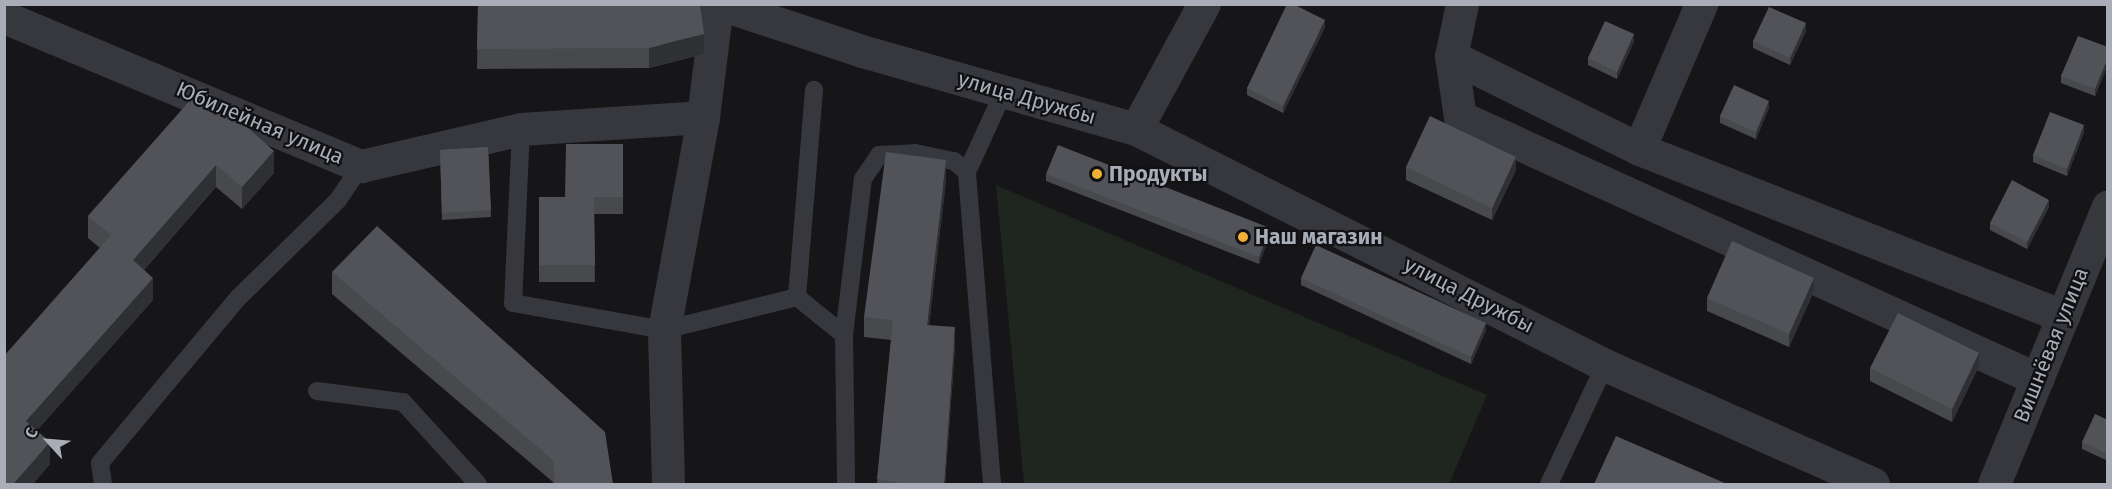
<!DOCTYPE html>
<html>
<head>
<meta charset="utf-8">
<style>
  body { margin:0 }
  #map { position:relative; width:2112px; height:489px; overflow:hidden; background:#161618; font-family:"Fira Sans",sans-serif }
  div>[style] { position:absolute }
  .green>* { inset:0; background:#1e261f }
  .service>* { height:18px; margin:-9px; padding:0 9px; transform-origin:9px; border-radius:9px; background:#37383d }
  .minor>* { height:33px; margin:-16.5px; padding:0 16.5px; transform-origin:16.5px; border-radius:16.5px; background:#37383d }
  .wall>* { inset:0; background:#47494d }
  .shaded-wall>* { inset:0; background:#2f3033 }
  .building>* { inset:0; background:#525359 }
  .dots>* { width:16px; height:16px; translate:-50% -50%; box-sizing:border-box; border:3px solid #111113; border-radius:50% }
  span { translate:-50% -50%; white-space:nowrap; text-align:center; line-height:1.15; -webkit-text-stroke:4.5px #111113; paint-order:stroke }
  .street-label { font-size:21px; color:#a8adb8 }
  .poi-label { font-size:21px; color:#a8adb8; font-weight:700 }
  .left { translate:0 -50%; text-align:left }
  .frame { position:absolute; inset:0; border:6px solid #a8adb8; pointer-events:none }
  .north { position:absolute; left:18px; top:411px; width:60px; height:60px; -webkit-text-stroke:4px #111113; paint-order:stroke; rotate:296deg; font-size:16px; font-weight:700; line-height:24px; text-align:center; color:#a8adb8 }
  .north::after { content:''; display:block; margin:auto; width:21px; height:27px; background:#a8adb8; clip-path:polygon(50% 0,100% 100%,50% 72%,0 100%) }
</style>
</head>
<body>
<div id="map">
  <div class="green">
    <i style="clip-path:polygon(996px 185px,1487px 395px,1449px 484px,1024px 484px)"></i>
  </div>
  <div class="service">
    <i style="left:521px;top:129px;width:174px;rotate:92.6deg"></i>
    <i style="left:513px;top:303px;width:153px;rotate:10.1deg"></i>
    <i style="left:664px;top:330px;width:137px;rotate:-13.9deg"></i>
    <i style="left:797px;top:297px;width:60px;rotate:39deg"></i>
    <i style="left:844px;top:335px;width:149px;rotate:89.2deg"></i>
    <i style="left:797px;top:297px;width:208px;rotate:-85.3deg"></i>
    <i style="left:844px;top:335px;width:157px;rotate:-83.1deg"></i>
    <i style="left:863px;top:179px;width:29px;rotate:-56deg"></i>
    <i style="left:879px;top:155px;width:36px;rotate:-3deg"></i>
    <i style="left:915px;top:153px;width:40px;rotate:12deg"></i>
    <i style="left:954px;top:161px;width:17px;rotate:40deg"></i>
    <i style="left:317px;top:391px;width:87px;rotate:7.3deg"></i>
    <i style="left:403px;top:402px;width:111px;rotate:47.6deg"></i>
    <i style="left:103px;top:484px;width:21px;rotate:-98deg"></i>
    <i style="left:100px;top:463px;width:215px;rotate:-50.1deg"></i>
    <i style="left:238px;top:298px;width:140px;rotate:-44.4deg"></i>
    <i style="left:338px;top:200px;width:41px;rotate:-55.9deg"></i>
    <i style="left:992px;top:484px;width:313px;rotate:-94.6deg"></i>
    <i style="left:967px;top:172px;width:89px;rotate:-65.4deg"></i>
    <i style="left:1549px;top:484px;width:132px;rotate:-64.8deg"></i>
  </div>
  <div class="minor">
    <i style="left:720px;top:4px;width:150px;rotate:18.3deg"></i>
    <i style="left:862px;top:51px;width:285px;rotate:15.9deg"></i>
    <i style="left:1136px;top:129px;width:525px;rotate:26.71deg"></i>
    <i style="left:1605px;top:365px;width:293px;rotate:23.9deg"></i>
    <i style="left:1462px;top:4px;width:53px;rotate:101.9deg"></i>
    <i style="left:1451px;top:56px;width:210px;rotate:26.3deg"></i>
    <i style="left:1639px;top:149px;width:456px;rotate:21.5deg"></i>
    <i style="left:4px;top:17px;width:387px;rotate:22.7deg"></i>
    <i style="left:361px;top:166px;width:164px;rotate:-13deg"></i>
    <i style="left:521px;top:129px;width:182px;rotate:-3.8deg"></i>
    <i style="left:1451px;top:56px;width:62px;rotate:81.6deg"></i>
    <i style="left:1460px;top:117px;width:634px;rotate:24.42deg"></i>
    <i style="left:1136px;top:129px;width:142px;rotate:-61.5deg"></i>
    <i style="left:1639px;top:149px;width:158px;rotate:-66.8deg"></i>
    <i style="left:668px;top:484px;width:154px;rotate:-91.5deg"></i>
    <i style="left:664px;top:330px;width:217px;rotate:-79.6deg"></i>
    <i style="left:703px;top:117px;width:114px;rotate:-82.9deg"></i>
    <i style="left:1994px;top:484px;width:300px;rotate:-67.7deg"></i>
  </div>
  <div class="wall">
    <i style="clip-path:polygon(478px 4px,704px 54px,649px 68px,477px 69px)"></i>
    <i style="clip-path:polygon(1325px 27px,1283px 113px,1247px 95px,1247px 88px)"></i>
    <i style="clip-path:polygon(1806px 31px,1790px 65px,1753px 48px,1753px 41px)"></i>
    <i style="clip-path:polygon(1634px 41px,1617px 79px,1588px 65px,1588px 58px)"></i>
    <i style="clip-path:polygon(2108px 47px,2108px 64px,2095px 96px,2061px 83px,2061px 76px)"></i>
    <i style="clip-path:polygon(202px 87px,274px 173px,242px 209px,216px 187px,144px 270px,153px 300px,37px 430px,50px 464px,33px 484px,4px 484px,100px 248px,88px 238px,88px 216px)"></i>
    <i style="clip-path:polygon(1769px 108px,1756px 139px,1720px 123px,1720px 116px)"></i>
    <i style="clip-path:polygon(2084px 132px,2067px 176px,2033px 162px,2033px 155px)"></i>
    <i style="clip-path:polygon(623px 144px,623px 214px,594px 214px,595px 282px,539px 282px,539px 197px,565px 197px)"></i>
    <i style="clip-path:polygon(488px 147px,491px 217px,442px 220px,440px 150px)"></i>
    <i style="clip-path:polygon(1406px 167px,1516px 170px,1492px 220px,1406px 180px)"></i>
    <i style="clip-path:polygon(1046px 174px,1270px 235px,1259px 264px,1046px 181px)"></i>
    <i style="clip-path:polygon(946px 180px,929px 325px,955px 347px,945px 484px,877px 484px,891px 340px,864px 337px,864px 317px)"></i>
    <i style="clip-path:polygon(2049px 207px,2027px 249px,1990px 230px,1990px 223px)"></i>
    <i style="clip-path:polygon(332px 272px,613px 484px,553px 484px,553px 482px,332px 294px)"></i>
    <i style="clip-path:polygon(1301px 278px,1486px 330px,1471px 364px,1301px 285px)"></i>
    <i style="clip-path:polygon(1814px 291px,1789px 347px,1707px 311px,1707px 298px)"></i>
    <i style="clip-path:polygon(1979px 366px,1952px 422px,1870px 381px,1870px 368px)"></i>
    <i style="clip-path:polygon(2108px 420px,2108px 461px,2082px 449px,2082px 442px)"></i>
  </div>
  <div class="shaded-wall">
    <i style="clip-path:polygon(1325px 20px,1325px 27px,1283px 113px,1283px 106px)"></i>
    <i style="clip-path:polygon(1806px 23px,1806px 31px,1790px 65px,1790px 58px)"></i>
    <i style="clip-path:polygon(704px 34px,704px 54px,649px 68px,649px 48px)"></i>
    <i style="clip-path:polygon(1634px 34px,1634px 41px,1617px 79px,1617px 72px)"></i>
    <i style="clip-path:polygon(2108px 57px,2108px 64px,2095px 96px,2095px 89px)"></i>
    <i style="clip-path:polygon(1769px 101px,1769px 108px,1756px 139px,1756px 132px)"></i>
    <i style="clip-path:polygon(2084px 125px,2084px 132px,2067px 176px,2067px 169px)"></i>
    <i style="clip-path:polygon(274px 151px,274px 173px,242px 209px,242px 187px)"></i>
    <i style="clip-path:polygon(1516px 157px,1516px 170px,1492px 220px,1492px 208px)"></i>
    <i style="clip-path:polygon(946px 160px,946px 180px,927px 344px,927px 325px)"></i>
    <i style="clip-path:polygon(216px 165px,216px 187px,133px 282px,133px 260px)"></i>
    <i style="clip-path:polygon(2049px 200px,2049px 207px,2027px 249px,2027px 242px)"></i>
    <i style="clip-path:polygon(1270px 228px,1270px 235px,1259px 264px,1259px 257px)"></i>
    <i style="clip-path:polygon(153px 278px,153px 300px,26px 443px,26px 421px)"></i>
    <i style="clip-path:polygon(1814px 278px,1814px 291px,1789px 347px,1789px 334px)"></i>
    <i style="clip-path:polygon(1486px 323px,1486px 330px,1471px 364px,1471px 357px)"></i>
    <i style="clip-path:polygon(955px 327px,955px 347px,945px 484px,944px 484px)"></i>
    <i style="clip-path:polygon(1979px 353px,1979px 366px,1952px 422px,1952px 409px)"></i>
    <i style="clip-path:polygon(50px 442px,50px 464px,33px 484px,14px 484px,14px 483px)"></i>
  </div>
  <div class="building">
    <i style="clip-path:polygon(478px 4px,700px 4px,704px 34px,649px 48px,477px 49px)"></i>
    <i style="clip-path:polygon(1287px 4px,1293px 4px,1325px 20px,1283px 106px,1247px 88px)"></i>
    <i style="clip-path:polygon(1769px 7px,1806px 23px,1790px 58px,1753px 41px)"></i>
    <i style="clip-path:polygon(1605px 21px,1634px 34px,1617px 72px,1588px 58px)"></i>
    <i style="clip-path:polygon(2078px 36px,2108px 47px,2108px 57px,2095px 89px,2061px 76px)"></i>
    <i style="clip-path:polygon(1734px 85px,1769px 101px,1756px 132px,1720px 116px)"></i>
    <i style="clip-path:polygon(202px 87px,274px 151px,242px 187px,216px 165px,133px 260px,153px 278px,26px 421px,50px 442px,14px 483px,16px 484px,4px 484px,4px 356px,111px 235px,88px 216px)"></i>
    <i style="clip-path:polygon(2050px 112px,2084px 125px,2067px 169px,2033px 155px)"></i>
    <i style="clip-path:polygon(1430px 116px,1516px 157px,1492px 208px,1406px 167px)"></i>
    <i style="clip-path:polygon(566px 144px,623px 144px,623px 197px,594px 197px,595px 265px,539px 265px,539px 197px,565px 197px)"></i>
    <i style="clip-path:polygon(1058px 145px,1270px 228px,1259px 257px,1046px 174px)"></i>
    <i style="clip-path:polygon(488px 147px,491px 210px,442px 213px,440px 150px)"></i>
    <i style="clip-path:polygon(886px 152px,946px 160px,927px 325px,955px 327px,944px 484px,907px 484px,877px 479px,893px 320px,864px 317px)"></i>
    <i style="clip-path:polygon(2012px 180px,2049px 200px,2027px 242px,1990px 223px)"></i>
    <i style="clip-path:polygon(377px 226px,605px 432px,613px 484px,555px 484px,553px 460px,332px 272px)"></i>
    <i style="clip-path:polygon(1732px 241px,1814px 278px,1789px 334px,1707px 298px)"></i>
    <i style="clip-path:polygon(1316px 245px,1486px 323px,1471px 357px,1301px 278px)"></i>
    <i style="clip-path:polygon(1898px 313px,1979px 353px,1952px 409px,1870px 368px)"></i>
    <i style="clip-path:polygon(2095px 414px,2108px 420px,2108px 454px,2082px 442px)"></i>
    <i style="clip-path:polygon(1616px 436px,1727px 484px,1594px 484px)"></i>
  </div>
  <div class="dots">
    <i style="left:1097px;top:174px;background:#f2b134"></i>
    <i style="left:1243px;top:237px;background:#f2b134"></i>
  </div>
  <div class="street-label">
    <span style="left:1027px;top:98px;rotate:16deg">улица Дружбы</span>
    <span style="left:260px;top:123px;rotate:23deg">Юбилейная улица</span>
    <span style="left:1469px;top:295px;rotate:27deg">улица Дружбы</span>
    <span style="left:2051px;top:345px;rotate:-68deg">Вишнёвая улица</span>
  </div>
  <div class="poi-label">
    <span class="left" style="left:1109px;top:174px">Продукты</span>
    <span class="left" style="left:1255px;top:237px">Наш магазин</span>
  </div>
  <div class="frame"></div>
  <div class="north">С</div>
</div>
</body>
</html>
